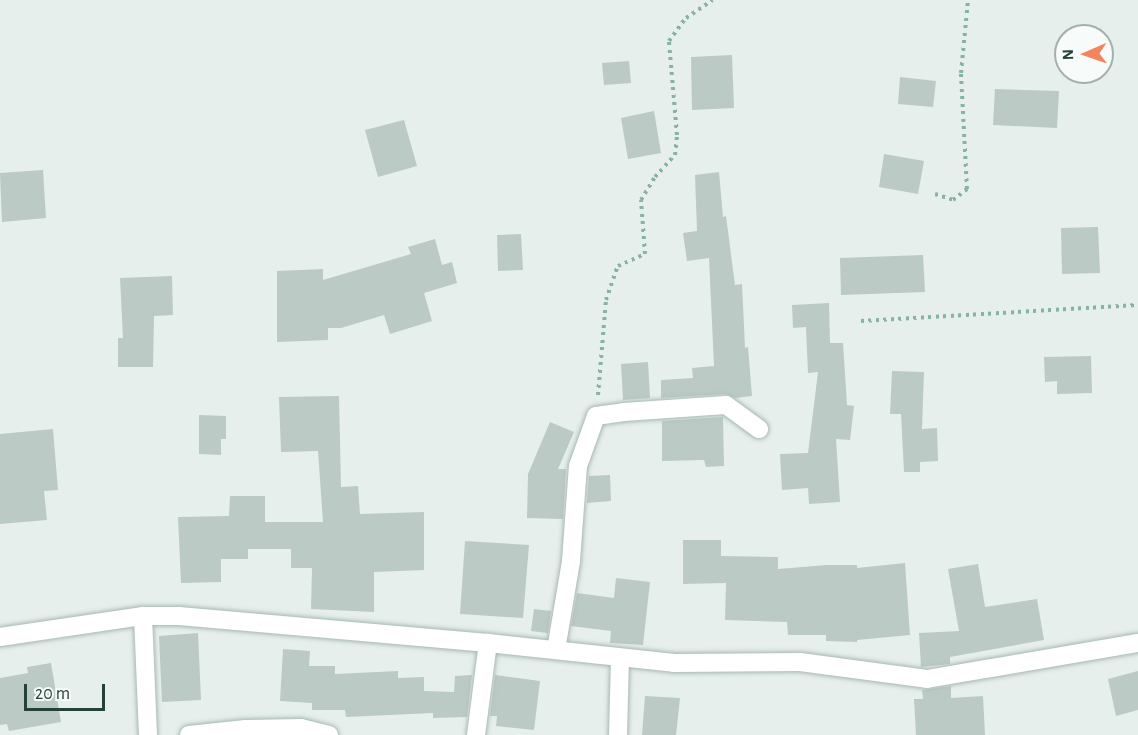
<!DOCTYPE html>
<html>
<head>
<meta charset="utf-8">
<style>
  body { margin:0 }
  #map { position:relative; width:1138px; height:735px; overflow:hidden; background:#e6efeb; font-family:"Alegreya Sans",sans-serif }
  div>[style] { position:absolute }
  .building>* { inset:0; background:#bbcac4 }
  .path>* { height:4px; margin-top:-2px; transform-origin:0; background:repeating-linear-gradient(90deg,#86b3a5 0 3px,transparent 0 7.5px) }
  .roads { filter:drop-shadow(0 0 2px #a8b8b2) drop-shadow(0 0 2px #a8b8b2) }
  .street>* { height:18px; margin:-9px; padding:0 9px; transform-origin:9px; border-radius:9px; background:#fff }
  span { translate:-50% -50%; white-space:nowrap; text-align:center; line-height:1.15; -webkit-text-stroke:4.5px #f7fbf9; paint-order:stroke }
  .north { position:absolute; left:1054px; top:24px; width:60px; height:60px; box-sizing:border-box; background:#f7fbf9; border:2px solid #a3b1ad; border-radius:50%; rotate:268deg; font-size:16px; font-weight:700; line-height:24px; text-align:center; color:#24423a }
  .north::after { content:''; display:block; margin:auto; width:21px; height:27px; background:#f4845f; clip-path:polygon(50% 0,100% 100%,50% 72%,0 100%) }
  .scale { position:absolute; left:24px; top:684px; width:81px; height:27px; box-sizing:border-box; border:3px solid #24423a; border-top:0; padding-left:8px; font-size:18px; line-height:21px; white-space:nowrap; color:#24423a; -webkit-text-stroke:4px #f7fbf9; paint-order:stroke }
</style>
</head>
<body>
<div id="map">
  <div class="building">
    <i style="clip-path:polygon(732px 55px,734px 108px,692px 110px,691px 57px)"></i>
    <i style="clip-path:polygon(629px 61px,631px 83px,604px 85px,602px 63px)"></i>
    <i style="clip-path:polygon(900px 77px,936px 81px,933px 107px,898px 104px)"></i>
    <i style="clip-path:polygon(995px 89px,1059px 91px,1057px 128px,993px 125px)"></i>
    <i style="clip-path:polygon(654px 111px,661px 153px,628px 159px,621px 118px)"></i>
    <i style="clip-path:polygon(404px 120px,417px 166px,378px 177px,365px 130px)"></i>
    <i style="clip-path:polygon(884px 154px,924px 161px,918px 194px,879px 187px)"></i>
    <i style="clip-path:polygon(43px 170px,46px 218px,2px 222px,0 173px)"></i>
    <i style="clip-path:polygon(719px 172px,723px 217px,726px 216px,735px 285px,742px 284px,745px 348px,748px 347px,752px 396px,735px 398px,725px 394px,661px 398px,661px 380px,693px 378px,692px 368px,714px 366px,709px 258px,687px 261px,683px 233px,697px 231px,695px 175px)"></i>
    <i style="clip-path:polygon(1098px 227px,1100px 273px,1062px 274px,1061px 228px)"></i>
    <i style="clip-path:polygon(521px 234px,523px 270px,498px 271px,497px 235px)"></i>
    <i style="clip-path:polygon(435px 239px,442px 265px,452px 262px,457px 283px,424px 293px,432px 321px,390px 334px,384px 315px,341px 328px,328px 328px,328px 340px,277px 342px,277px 271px,323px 269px,323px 280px,411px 254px,408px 247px)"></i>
    <i style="clip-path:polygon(923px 255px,925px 292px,841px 295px,840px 258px)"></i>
    <i style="clip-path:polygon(172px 276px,173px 315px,154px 316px,153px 367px,118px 367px,118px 338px,123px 338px,120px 278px)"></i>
    <i style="clip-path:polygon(829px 303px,830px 343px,843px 343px,847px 405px,854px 406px,850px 440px,836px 439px,840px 502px,809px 504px,808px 488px,782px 490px,780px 454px,808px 453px,818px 372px,808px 373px,806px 327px,793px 328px,792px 305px)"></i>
    <i style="clip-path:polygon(1091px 356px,1092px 393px,1057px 394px,1057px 381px,1045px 382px,1044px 357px)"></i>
    <i style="clip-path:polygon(648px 362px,650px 398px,623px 400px,621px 364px)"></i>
    <i style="clip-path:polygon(892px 371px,924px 372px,922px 429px,937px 428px,938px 461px,920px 462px,920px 472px,904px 472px,901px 414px,890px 414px)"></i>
    <i style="clip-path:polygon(339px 396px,341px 487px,358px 486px,360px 514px,424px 512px,424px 570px,374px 572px,374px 612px,311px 609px,312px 568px,291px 568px,291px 549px,248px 549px,248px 559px,221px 559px,221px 582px,181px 583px,178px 517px,229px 516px,230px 496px,265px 496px,265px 522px,323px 522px,318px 451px,281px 452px,279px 397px)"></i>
    <i style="clip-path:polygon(199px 415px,226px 416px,226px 439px,221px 439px,221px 455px,199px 454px)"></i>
    <i style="clip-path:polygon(723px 417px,724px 466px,706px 467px,704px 460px,662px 461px,662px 421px)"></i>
    <i style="clip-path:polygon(550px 422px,574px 432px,558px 469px,566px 469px,563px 519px,527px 518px,528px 474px)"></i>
    <i style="clip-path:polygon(53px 429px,58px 490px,44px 491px,47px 520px,0 524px,0 434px)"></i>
    <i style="clip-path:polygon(610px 475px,611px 501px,587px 503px,589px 476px)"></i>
    <i style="clip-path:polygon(683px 540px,721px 540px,721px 556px,778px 557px,778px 569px,827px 565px,857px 565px,857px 568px,905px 563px,910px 635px,857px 640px,857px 642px,826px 641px,826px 635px,788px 635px,787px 622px,725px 620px,726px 583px,683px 584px)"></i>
    <i style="clip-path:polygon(465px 541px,529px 545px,523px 618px,460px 614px)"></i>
    <i style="clip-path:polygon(978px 564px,985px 607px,1037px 599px,1044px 640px,950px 657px,950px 664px,921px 667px,919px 633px,959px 631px,948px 569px)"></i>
    <i style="clip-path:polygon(616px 578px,650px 582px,643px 645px,610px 643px,611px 631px,571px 626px,577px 593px,614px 598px)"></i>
    <i style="clip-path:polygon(534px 609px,551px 611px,548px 633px,531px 631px)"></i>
    <i style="clip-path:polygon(198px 633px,201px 700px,162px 702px,159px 636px)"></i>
    <i style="clip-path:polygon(283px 649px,310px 651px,309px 666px,335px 666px,335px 674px,398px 671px,398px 678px,424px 677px,424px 691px,454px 692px,455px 676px,472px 675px,467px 717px,433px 718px,433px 713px,346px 717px,345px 710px,312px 710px,312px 703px,280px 701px)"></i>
    <i style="clip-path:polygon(51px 663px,61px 722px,9px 731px,7px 724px,0 725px,0 678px,28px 673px,27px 667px)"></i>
    <i style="clip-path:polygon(1138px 671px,1138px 710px,1116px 716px,1108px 679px)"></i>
    <i style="clip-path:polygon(495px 675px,540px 681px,534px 730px,496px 726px,497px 716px,490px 716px)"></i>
    <i style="clip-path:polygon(951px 686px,951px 698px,983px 696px,985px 735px,916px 735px,914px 699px,923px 699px,922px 690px)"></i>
    <i style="clip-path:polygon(645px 696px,680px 698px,676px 735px,642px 735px)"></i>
  </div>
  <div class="path">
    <i style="left:935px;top:194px;width:19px;rotate:18deg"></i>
    <i style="left:953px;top:200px;width:18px;rotate:-38deg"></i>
    <i style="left:967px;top:189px;width:116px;rotate:-93deg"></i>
    <i style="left:961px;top:73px;width:73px;rotate:-84.5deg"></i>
    <i style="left:861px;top:321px;width:277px;rotate:-3.3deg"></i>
    <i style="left:598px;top:395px;width:95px;rotate:-85.2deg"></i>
    <i style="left:606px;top:300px;width:36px;rotate:-71deg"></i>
    <i style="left:618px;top:266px;width:30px;rotate:-24deg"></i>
    <i style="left:645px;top:254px;width:54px;rotate:-94.2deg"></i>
    <i style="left:641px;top:200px;width:27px;rotate:-59deg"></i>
    <i style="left:655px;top:177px;width:30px;rotate:-48deg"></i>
    <i style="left:675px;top:155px;width:20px;rotate:-84deg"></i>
    <i style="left:677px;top:135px;width:94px;rotate:-94.9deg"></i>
    <i style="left:669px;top:41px;width:29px;rotate:-54deg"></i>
    <i style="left:686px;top:18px;width:32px;rotate:-34deg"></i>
  </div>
  <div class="roads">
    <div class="street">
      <i style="left:143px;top:616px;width:119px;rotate:87.6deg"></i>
      <i style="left:0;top:637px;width:145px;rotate:-8.4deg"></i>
      <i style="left:143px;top:616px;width:36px"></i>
      <i style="left:179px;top:616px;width:310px;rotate:5deg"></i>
      <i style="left:488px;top:643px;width:187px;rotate:6.1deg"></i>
      <i style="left:674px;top:663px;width:126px;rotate:-0.5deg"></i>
      <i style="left:800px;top:662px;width:128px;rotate:7.6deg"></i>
      <i style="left:927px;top:679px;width:214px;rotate:-9.7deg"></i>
      <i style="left:556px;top:650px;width:90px;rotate:-80.4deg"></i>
      <i style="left:571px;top:561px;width:95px;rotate:-85.8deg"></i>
      <i style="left:578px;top:466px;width:53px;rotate:-70.2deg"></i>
      <i style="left:596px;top:416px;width:28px;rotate:-8deg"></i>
      <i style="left:624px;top:412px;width:102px;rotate:-3.9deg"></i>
      <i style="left:726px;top:405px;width:41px;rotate:36deg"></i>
      <i style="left:189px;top:735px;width:57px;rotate:-6deg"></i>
      <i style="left:246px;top:729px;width:55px;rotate:-1deg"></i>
      <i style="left:301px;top:728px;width:29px;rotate:14deg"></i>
      <i style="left:476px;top:735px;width:93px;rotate:-82.6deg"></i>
      <i style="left:618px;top:735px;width:77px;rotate:-88.5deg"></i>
    </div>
  </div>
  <div class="north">N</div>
  <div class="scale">20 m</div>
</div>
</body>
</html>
